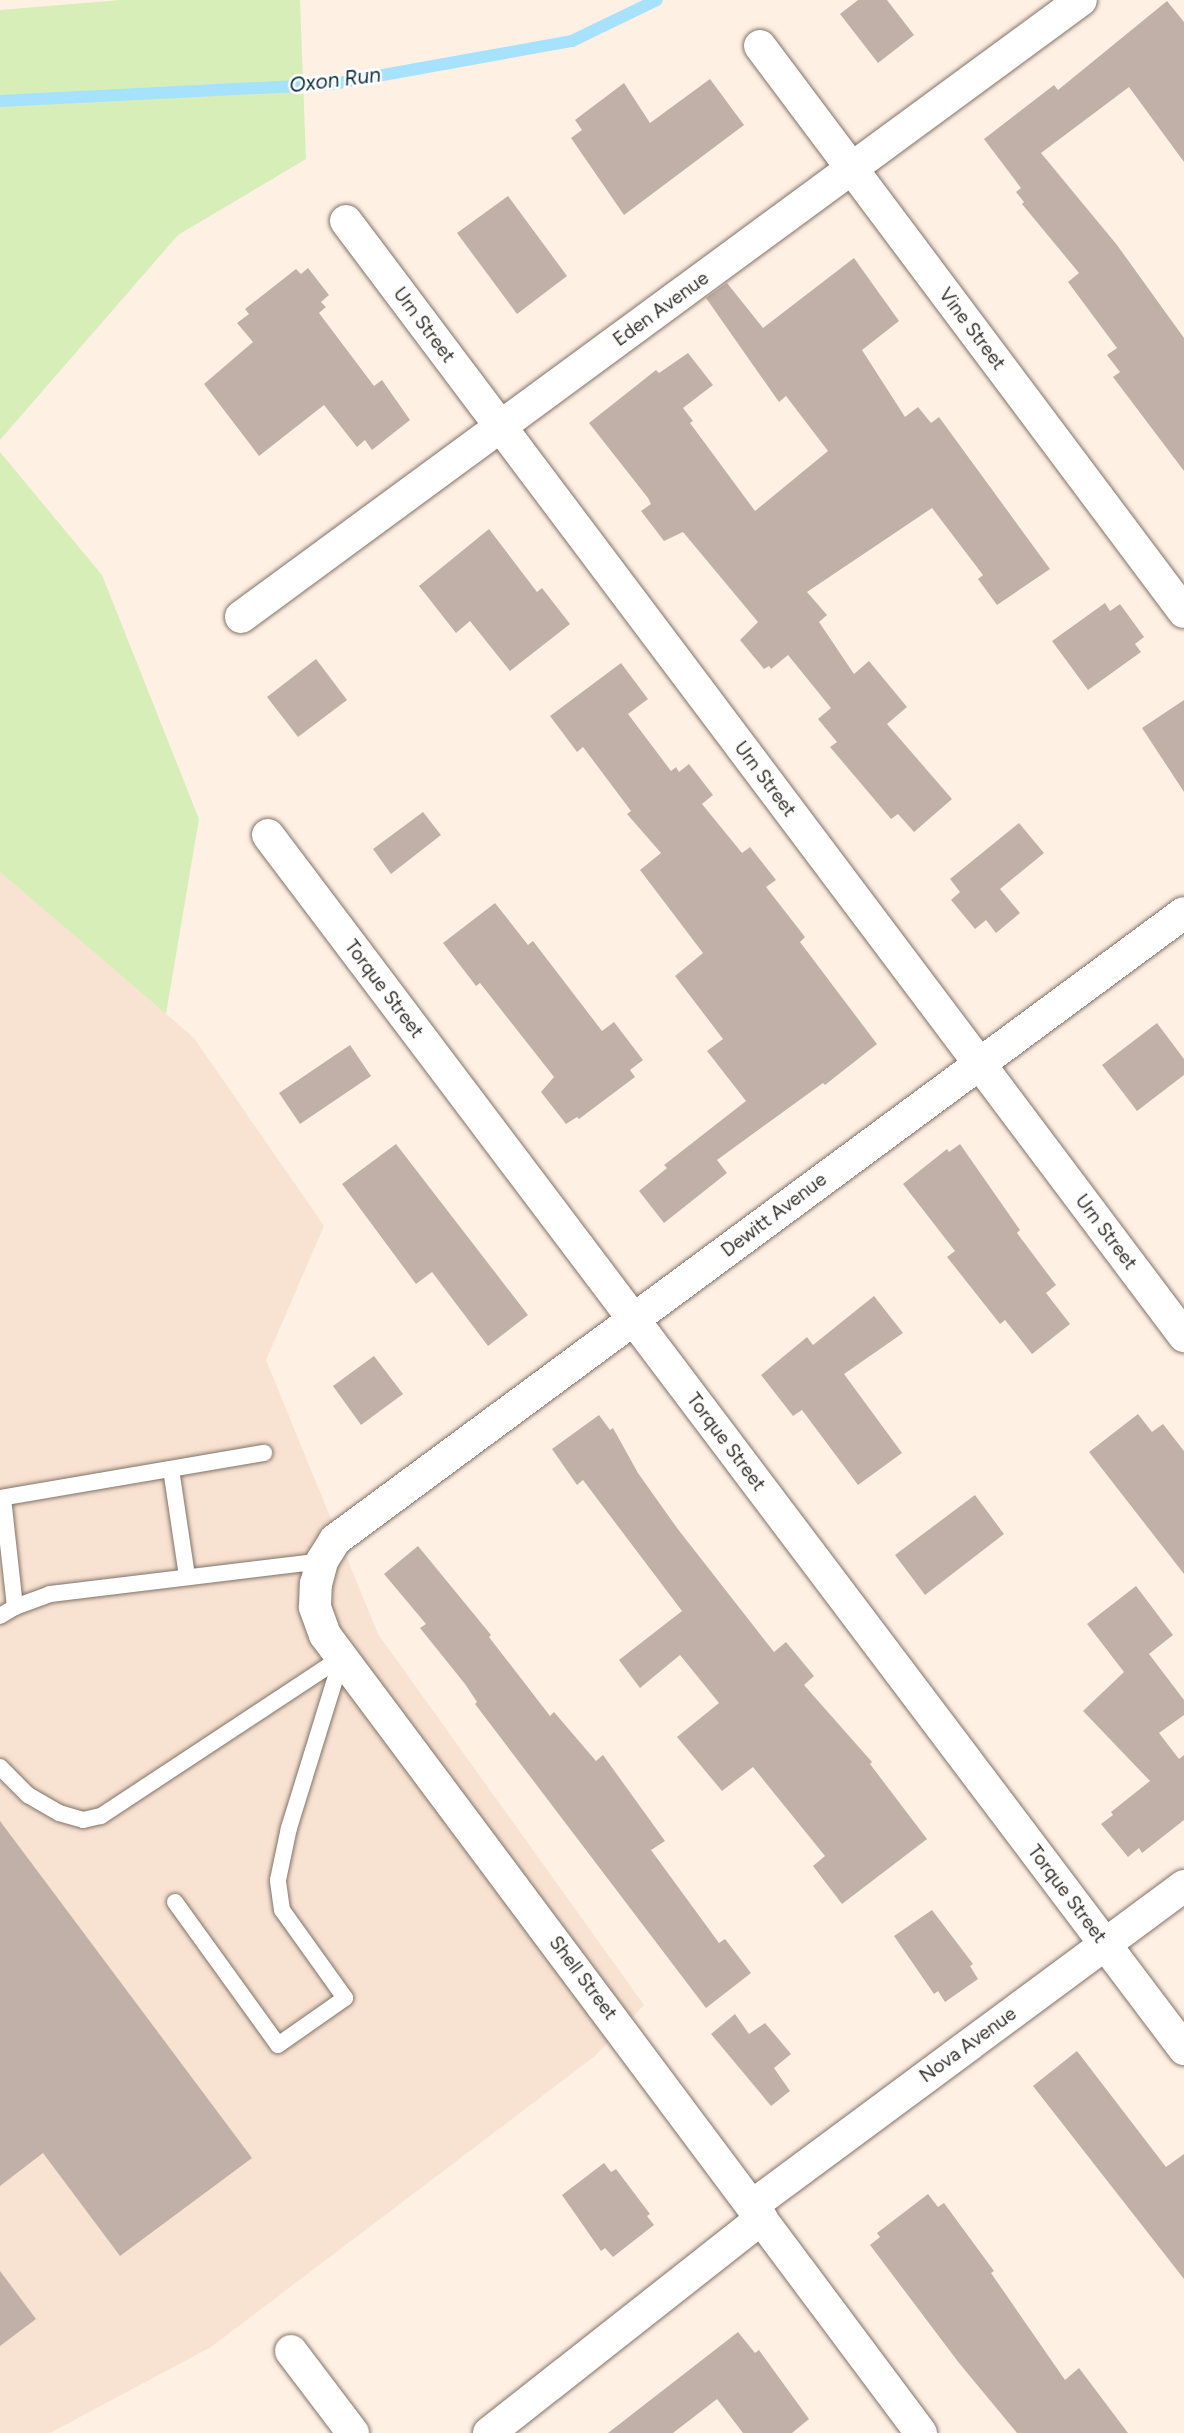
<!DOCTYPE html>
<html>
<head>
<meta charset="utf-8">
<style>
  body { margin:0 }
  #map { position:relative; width:1184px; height:2433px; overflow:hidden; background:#fff0e4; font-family:Figtree,sans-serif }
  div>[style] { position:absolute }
  .built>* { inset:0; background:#f8e2d1 }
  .green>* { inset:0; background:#d7eeb9 }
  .stream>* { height:12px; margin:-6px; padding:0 6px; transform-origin:6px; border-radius:6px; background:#a6e1fe }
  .building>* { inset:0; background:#c1b0a7 }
  .roads { filter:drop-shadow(0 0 2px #807368) drop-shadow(0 0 2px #807368) }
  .lane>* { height:16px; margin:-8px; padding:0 8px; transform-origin:8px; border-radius:8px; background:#fff }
  .street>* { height:32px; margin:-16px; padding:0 16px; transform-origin:16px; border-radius:16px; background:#fff }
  span { translate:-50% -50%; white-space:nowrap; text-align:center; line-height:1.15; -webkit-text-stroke:5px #fff; paint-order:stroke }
  .street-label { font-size:19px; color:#36312c }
  .water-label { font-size:21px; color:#0d3140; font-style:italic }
</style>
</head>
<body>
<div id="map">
  <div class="built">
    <i style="clip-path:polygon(0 872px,194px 1038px,324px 1226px,266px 1360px,378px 1634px,644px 2005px,595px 2056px,211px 2347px,50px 2433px,0 2433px)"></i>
  </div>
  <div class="green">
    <i style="clip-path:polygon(121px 0,300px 0,306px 159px,178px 235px,0 440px,0 10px)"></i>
    <i style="clip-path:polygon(0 452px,102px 575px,199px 819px,166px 1014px,0 872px)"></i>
  </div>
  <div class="stream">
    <i style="left:0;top:101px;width:333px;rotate:-2.9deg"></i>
    <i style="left:333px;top:84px;width:243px;rotate:-10.2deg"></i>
    <i style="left:572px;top:41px;width:94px;rotate:-25.8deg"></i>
  </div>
  <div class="building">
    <i style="clip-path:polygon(858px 0,887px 0,914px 35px,878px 63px,840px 14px)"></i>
    <i style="clip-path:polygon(1167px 1px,1184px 22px,1184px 162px,1129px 87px,1041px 153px,1117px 245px,1184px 338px,1184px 471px,1113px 377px,1120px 372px,1107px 355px,1117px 348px,1068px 282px,1079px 273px,1022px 204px,1024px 202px,1016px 192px,1021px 188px,984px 139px,1054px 85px,1058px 90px)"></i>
    <i style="clip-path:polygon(710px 79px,744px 125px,624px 215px,571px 138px,582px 130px,575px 120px,624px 83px,650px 123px)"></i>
    <i style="clip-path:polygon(508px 196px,567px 276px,517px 314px,457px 233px)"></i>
    <i style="clip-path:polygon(854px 258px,899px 321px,862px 350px,905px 417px,918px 407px,931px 423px,939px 417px,1050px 569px,997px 605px,978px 579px,983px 575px,932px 508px,807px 592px,827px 615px,819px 622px,854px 674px,869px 661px,907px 707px,887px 724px,952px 799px,914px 832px,898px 814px,891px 819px,830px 747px,837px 742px,818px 719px,831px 708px,788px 655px,771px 669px,769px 666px,764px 669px,740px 640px,758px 622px,683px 532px,664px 541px,641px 511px,651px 504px,648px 498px,589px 423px,656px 370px,659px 373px,688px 353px,713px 385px,683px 408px,693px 421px,690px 423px,755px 511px,828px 451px,786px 396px,779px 402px,706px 298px,727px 283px,763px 328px)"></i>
    <i style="clip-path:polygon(308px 268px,329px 295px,321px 302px,326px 307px,319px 313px,374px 386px,382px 380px,410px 420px,372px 450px,365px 440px,357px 447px,324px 405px,259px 456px,204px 384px,253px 342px,237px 323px,249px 314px,245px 309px,296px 269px,301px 274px)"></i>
    <i style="clip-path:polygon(489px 529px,537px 592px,542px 588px,570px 624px,510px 671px,470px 621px,456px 633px,419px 586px)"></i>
    <i style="clip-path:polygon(1105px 603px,1110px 611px,1120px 604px,1144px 637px,1135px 644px,1141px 652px,1088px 690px,1052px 641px)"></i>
    <i style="clip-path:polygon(316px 659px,347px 700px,298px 737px,267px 697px)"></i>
    <i style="clip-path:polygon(621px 663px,648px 699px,628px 714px,671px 771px,676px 767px,679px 772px,689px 764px,713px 795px,702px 804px,742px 853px,750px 847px,776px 880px,766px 887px,805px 937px,800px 942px,877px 1044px,825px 1085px,823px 1083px,717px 1160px,727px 1173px,664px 1223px,639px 1191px,667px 1168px,664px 1165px,746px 1101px,707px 1051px,723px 1039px,675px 976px,703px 953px,640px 870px,661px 853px,627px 814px,631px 811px,583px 747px,577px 752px,550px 716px)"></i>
    <i style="clip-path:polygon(1184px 700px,1184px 792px,1142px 728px)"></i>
    <i style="clip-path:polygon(423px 812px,441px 835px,391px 874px,373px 849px)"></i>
    <i style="clip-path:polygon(1019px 823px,1044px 853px,1000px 889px,1020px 913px,996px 933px,986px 920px,975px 929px,951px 900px,960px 892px,950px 879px)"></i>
    <i style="clip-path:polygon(495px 903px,528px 945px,533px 941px,602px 1031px,614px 1022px,643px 1060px,630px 1070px,635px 1077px,579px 1119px,577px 1117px,566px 1124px,541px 1092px,554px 1077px,480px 983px,476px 986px,443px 943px)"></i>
    <i style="clip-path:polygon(1157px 1023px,1184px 1059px,1184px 1075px,1137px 1111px,1102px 1065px)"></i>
    <i style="clip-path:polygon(350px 1045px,371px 1076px,300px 1124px,279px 1093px)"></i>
    <i style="clip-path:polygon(396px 1144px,528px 1315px,488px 1346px,432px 1272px,416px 1284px,342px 1184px)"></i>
    <i style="clip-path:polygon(960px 1144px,1020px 1230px,1017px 1233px,1056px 1285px,1046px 1293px,1070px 1324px,1032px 1354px,1005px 1320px,1000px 1324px,947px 1257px,955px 1251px,903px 1184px,947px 1149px,949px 1152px)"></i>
    <i style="clip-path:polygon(874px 1296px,903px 1333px,844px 1374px,902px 1453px,858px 1485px,802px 1410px,793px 1416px,761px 1375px,807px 1337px,813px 1345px)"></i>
    <i style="clip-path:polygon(374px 1356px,403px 1394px,361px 1425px,333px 1386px)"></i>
    <i style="clip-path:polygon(1138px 1414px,1152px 1432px,1163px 1424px,1184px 1451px,1184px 1574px,1089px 1452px)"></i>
    <i style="clip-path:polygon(599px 1415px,610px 1430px,613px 1428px,638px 1473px,677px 1528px,774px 1652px,786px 1642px,814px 1676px,804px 1685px,872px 1762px,870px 1764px,927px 1839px,842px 1904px,813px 1866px,825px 1856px,753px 1767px,722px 1791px,677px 1737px,719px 1703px,680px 1655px,640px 1688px,619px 1660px,682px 1611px,583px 1480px,577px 1485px,552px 1449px)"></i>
    <i style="clip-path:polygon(975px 1495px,1004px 1534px,925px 1595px,895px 1555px)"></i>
    <i style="clip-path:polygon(418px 1546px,491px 1635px,489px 1637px,550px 1716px,554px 1712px,596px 1761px,603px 1755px,665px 1841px,651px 1850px,719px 1943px,725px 1939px,751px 1973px,706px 2008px,475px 1704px,477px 1702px,465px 1684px,420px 1628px,426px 1624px,384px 1574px)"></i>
    <i style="clip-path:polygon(1136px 1586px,1173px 1635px,1149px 1654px,1184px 1700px,1184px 1715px,1159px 1733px,1179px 1759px,1184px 1755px,1184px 1820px,1142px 1853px,1139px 1848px,1128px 1857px,1101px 1824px,1113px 1815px,1111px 1812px,1150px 1781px,1083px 1711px,1124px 1672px,1087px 1624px)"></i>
    <i style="clip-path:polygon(0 1821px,252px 2158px,120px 2256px,43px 2153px,0 2186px)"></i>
    <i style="clip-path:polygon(932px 1910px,973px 1964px,970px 1966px,978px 1979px,945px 2002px,938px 1991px,934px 1994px,894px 1936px)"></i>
    <i style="clip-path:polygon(735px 2014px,749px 2034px,765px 2023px,791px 2054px,774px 2068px,790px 2091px,771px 2106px,711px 2034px)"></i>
    <i style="clip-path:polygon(1077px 2051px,1166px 2167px,1184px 2154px,1184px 2279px,1033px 2086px)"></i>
    <i style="clip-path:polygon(604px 2163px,611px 2172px,616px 2169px,650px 2214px,647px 2216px,654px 2225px,613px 2257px,605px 2248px,601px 2251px,562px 2195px)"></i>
    <i style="clip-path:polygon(928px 2194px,938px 2207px,944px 2203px,994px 2271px,991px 2273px,1065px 2380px,1079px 2368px,1128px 2433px,1017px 2433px,959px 2363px,870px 2245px,880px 2237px,877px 2233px)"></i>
    <i style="clip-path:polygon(0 2271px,36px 2319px,0 2346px)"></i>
    <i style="clip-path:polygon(738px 2332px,755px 2353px,759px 2350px,809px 2419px,792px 2433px,743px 2433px,717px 2399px,673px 2433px,608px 2433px)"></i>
  </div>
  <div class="roads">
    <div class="lane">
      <i style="left:171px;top:1469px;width:108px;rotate:81.5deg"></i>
      <i style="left:0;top:1498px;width:268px;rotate:-9.7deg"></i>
      <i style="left:3px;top:1498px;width:110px;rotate:83.7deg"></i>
      <i style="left:0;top:1616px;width:17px;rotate:-31deg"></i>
      <i style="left:15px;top:1607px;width:37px;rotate:-20deg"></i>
      <i style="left:50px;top:1594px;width:274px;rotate:-6.9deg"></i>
      <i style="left:0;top:1767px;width:40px;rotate:45deg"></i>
      <i style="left:28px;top:1795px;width:36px;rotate:30deg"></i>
      <i style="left:59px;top:1813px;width:25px;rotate:16deg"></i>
      <i style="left:83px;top:1820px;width:18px;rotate:-13deg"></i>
      <i style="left:101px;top:1816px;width:289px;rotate:-33.4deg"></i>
      <i style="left:175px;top:1902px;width:176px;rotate:54.2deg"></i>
      <i style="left:278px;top:2045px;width:82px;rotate:-35deg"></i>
      <i style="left:345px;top:1998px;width:108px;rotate:-125.6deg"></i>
      <i style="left:282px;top:1910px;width:30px;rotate:-98deg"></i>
      <i style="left:278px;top:1880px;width:53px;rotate:-78.1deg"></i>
      <i style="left:289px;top:1828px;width:179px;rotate:-72.8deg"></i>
    </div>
    <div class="street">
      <i style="left:760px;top:46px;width:707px;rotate:53.16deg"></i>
      <i style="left:346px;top:221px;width:1395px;rotate:53.07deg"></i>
      <i style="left:241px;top:617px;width:1042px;rotate:-36.3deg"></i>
      <i style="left:268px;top:835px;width:1521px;rotate:52.96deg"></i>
      <i style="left:753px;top:2205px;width:536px;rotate:-36.51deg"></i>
      <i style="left:291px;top:2351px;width:103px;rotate:52.9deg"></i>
      <i style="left:489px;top:2433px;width:347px;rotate:-38.2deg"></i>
      <i style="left:921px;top:2433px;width:996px;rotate:-126.75deg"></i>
      <i style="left:325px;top:1635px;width:30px;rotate:-110deg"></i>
      <i style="left:315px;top:1607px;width:23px;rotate:-88deg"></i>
      <i style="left:316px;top:1584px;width:24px;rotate:-75deg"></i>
      <i style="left:322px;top:1561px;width:25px;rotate:-58deg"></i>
      <i style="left:335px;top:1540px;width:1055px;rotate:-36.45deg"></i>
    </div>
  </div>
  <div class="street-label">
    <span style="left:661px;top:309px;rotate:-36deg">Eden Avenue</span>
    <span style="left:424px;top:325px;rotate:53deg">Urn Street</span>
    <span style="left:972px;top:329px;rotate:53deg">Vine Street</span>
    <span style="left:765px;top:779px;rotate:53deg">Urn Street</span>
    <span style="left:384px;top:989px;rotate:53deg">Torque Street</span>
    <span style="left:774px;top:1215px;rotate:-37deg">Dewitt Avenue</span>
    <span style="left:1106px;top:1232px;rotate:53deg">Urn Street</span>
    <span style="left:726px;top:1442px;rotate:53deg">Torque Street</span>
    <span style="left:1067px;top:1894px;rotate:53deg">Torque Street</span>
    <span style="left:583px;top:1978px;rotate:53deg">Shell Street</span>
    <span style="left:968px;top:2045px;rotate:-36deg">Nova Avenue</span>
  </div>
  <div class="water-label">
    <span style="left:335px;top:80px;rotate:-7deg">Oxon Run</span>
  </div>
</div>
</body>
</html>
